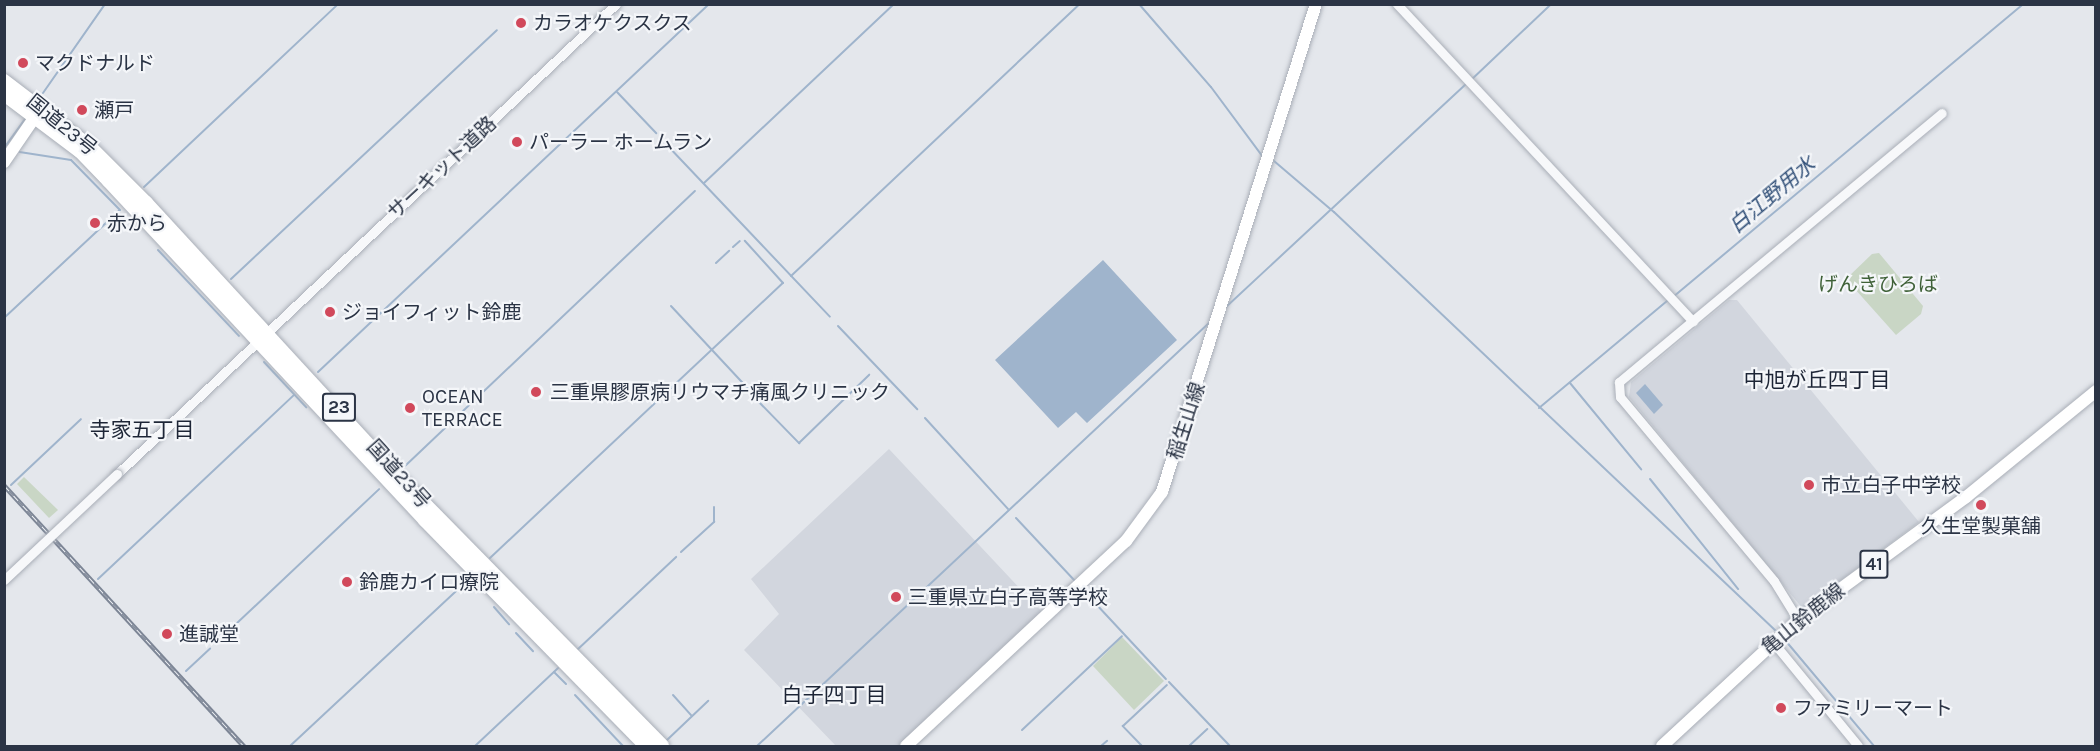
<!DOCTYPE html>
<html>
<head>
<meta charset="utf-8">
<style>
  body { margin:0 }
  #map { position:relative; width:2100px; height:751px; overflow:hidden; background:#e4e7ec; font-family:Karla,"Noto Sans JP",sans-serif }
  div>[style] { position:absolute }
  .built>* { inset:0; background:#d2d6de }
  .green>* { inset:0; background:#c9d6c5 }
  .water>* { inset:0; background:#9fb4cc }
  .stream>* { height:2px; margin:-1px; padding:0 1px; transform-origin:1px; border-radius:1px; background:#9fb4cc }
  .roads { filter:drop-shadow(0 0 2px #a9aeb7) drop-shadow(0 0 2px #a9aeb7) }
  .minor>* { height:9px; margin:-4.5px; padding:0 4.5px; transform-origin:4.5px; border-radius:4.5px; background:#f7f8fa }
  .major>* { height:12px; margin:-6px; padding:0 6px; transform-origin:6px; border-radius:6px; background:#fff }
  .highway>* { height:14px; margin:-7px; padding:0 7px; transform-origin:7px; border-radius:7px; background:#fff }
  .rail>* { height:4.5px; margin-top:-2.25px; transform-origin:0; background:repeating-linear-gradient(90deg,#f4f6f9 0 7px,#7d8696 0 14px); box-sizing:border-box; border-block:2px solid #7d8696 }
  .bridges { filter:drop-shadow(0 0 2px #a9aeb7) drop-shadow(0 0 2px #a9aeb7) }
  .minor-bridge>* { height:9px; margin:-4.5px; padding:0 4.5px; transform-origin:4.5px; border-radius:4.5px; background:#f7f8fa }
  .dots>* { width:16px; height:16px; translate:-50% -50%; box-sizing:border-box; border:3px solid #f4f6f9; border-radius:50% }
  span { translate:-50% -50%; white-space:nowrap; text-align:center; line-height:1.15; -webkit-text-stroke:4.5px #f4f6f9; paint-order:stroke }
  .shield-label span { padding:2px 4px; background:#f4f6f9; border:2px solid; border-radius:4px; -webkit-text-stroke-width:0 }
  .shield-label { font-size:18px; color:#2b3445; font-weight:700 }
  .poi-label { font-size:20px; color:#2b3445 }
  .left { translate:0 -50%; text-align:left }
  .street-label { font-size:20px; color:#2b3445 }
  .park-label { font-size:20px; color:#3f6138 }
  .water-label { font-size:21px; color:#34527a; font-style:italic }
  .neighbourhood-label { font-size:21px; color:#1d2536 }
  .frame { position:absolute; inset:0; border:6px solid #2b3445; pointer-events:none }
</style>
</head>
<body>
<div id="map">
  <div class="built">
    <i style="clip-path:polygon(1729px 300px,1737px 300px,1919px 522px,1803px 609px,1629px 397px,1631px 382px)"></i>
    <i style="clip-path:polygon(889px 449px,1042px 612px,898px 746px,836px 746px,744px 650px,779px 614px,751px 579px)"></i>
  </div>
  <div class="green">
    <i style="clip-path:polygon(1879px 253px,1923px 306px,1921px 314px,1896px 335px,1846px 279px,1872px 254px)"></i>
    <i style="clip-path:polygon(24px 477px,58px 510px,49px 518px,17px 484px)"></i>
    <i style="clip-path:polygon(1122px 637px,1164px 681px,1134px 710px,1093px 666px)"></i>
  </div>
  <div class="water">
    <i style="clip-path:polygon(1103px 260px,1177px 340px,1087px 423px,1076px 412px,1058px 428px,995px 360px)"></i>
    <i style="clip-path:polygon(1645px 384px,1663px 405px,1654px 414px,1636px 393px)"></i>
  </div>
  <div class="stream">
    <i style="left:1139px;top:4px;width:110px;rotate:49.1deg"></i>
    <i style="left:1211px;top:87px;width:87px;rotate:53.4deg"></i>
    <i style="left:1470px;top:81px;width:112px;rotate:-43.5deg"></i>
    <i style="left:617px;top:92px;width:57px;rotate:46.4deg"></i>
    <i style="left:43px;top:93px;width:108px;rotate:-55.1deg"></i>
    <i style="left:666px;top:144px;width:238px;rotate:46.5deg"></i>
    <i style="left:4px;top:148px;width:37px;rotate:-54deg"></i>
    <i style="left:1274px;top:161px;width:79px;rotate:40.4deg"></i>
    <i style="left:1334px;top:212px;width:609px;rotate:43.47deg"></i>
    <i style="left:704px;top:183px;width:261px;rotate:-43.3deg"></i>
    <i style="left:144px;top:187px;width:267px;rotate:-43.3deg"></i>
    <i style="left:733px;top:247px;width:9px;rotate:-41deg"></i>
    <i style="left:158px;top:250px;width:118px;rotate:46.7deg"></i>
    <i style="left:716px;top:263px;width:18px;rotate:-43deg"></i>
    <i style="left:791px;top:276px;width:397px;rotate:-43.3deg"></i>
    <i style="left:231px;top:279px;width:364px;rotate:-43.1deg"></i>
    <i style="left:1673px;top:297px;width:457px;rotate:-39.9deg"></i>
    <i style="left:671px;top:306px;width:120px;rotate:47deg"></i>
    <i style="left:1226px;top:307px;width:328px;rotate:-42.9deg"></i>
    <i style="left:4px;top:318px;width:158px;rotate:-43deg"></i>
    <i style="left:120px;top:210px;width:70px;rotate:-134.4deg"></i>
    <i style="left:71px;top:160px;width:52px;rotate:-171.1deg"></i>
    <i style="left:838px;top:326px;width:115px;rotate:46.4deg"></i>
    <i style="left:264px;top:362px;width:62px;rotate:47deg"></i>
    <i style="left:318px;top:372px;width:537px;rotate:-43.26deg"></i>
    <i style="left:1570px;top:383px;width:112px;rotate:50.5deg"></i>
    <i style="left:756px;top:399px;width:62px;rotate:45.7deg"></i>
    <i style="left:799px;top:443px;width:98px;rotate:-44.2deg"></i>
    <i style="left:1539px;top:408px;width:168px;rotate:-39.9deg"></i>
    <i style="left:925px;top:418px;width:123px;rotate:47.6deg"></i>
    <i style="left:404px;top:467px;width:401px;rotate:-43.5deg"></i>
    <i style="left:1650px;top:479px;width:141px;rotate:51.3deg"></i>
    <i style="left:11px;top:485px;width:96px;rotate:-43.3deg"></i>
    <i style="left:1016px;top:518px;width:86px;rotate:46.9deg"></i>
    <i style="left:681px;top:552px;width:45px;rotate:-42.3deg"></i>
    <i style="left:714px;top:522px;width:15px;rotate:-90deg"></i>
    <i style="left:490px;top:558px;width:402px;rotate:-43.2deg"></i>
    <i style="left:783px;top:283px;width:57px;rotate:-132.1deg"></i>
    <i style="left:98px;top:579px;width:269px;rotate:-43.2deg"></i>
    <i style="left:1082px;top:589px;width:123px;rotate:47deg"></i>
    <i style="left:494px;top:607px;width:23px;rotate:49deg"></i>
    <i style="left:516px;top:633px;width:25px;rotate:47deg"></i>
    <i style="left:219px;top:640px;width:220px;rotate:-43.3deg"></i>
    <i style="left:1785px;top:640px;width:138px;rotate:50deg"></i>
    <i style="left:577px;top:650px;width:136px;rotate:-43.2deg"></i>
    <i style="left:186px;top:671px;width:33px;rotate:-43deg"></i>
    <i style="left:554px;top:672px;width:17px;rotate:45deg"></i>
    <i style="left:1169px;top:682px;width:88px;rotate:46.4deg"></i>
    <i style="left:575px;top:695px;width:70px;rotate:46.7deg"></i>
    <i style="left:673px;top:695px;width:27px;rotate:48deg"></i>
    <i style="left:1022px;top:730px;width:137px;rotate:-43.2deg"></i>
    <i style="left:667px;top:740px;width:57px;rotate:-43.6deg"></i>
    <i style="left:290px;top:746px;width:243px;rotate:-43deg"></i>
    <i style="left:475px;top:746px;width:114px;rotate:-43.2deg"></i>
    <i style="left:757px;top:746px;width:622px;rotate:-43.11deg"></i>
    <i style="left:1101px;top:746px;width:8px;rotate:-40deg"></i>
    <i style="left:1142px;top:746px;width:28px;rotate:-134deg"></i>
    <i style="left:1123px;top:726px;width:60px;rotate:-43deg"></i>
    <i style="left:1189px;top:746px;width:25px;rotate:-43deg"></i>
  </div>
  <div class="roads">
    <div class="minor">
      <i style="left:1397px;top:4px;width:434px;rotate:47deg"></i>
      <i style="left:117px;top:474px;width:685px;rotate:-43.29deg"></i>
      <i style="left:1798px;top:620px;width:46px;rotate:-121.6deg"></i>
      <i style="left:1774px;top:581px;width:240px;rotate:-129.9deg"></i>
      <i style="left:1620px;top:397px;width:15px;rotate:-94deg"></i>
      <i style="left:1619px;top:382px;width:420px;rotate:-39.8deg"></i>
      <i style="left:1773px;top:642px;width:134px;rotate:50.7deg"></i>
    </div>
    <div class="major">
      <i style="left:4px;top:162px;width:62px;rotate:-55.5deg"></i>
      <i style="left:906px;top:746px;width:301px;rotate:-43deg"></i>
      <i style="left:1126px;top:541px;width:61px;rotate:-53.7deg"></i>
      <i style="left:1162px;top:492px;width:512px;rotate:-72.49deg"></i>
      <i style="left:1662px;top:746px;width:185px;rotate:-42.8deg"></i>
      <i style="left:1798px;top:620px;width:208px;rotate:-36.2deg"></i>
      <i style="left:1966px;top:497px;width:168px;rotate:-39.2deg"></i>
    </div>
    <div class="highway">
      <i style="left:4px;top:81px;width:107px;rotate:37.4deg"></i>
      <i style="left:89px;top:146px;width:81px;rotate:45deg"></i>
      <i style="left:146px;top:203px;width:378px;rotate:47.4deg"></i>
      <i style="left:402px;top:481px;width:371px;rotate:45.5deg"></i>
      <i style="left:4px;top:94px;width:95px;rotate:36.9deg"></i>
      <i style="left:80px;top:151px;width:42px;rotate:46deg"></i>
      <i style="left:109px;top:181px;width:463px;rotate:47deg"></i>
      <i style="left:425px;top:520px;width:316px;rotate:45.6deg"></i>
    </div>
  </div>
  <div class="rail">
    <i style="left:4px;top:485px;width:355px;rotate:47.4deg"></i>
  </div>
  <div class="bridges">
    <div class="minor-bridge">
      <i style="left:4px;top:580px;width:155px;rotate:-43.2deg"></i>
    </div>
  </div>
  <div class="dots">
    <i style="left:521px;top:23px;background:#d1495b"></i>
    <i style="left:23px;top:63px;background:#d1495b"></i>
    <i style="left:82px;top:110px;background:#d1495b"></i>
    <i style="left:517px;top:142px;background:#d1495b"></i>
    <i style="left:95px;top:223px;background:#d1495b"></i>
    <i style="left:330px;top:312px;background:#d1495b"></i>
    <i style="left:536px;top:392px;background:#d1495b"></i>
    <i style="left:410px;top:408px;background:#d1495b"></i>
    <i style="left:1809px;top:485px;background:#d1495b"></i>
    <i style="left:1981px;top:505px;background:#d1495b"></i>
    <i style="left:347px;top:582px;background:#d1495b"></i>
    <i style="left:896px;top:597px;background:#d1495b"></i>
    <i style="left:167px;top:634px;background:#d1495b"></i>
    <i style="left:1781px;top:708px;background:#d1495b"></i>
  </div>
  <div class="shield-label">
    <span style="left:339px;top:407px">23</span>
    <span style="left:1874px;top:564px">41</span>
  </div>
  <div class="poi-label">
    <span class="left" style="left:533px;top:23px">カラオケクスクス</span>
    <span class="left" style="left:35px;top:63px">マクドナルド</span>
    <span class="left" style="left:94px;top:110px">瀬戸</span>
    <span class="left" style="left:529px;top:142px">パーラー ホームラン</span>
    <span class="left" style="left:107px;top:223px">赤から</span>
    <span class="left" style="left:342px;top:312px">ジョイフィット鈴鹿</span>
    <span class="left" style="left:550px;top:392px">三重県膠原病リウマチ痛風クリニック</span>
    <span class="left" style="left:422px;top:408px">OCEAN<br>TERRACE</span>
    <span class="left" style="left:1821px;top:485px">市立白子中学校</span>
    <span style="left:1981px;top:526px">久生堂製菓舗</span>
    <span class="left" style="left:359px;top:582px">鈴鹿カイロ療院</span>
    <span class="left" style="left:908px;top:597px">三重県立白子高等学校</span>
    <span class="left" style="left:179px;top:634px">進誠堂</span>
    <span class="left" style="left:1793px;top:708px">ファミリーマート</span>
  </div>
  <div class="street-label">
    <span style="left:62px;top:125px;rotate:39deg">国道23号</span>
    <span style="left:442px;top:168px;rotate:-43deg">サーキット道路</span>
    <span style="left:1186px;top:421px;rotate:-72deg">稲生山線</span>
    <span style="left:399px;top:474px;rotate:48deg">国道23号</span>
    <span style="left:1803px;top:619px;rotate:-39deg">亀山鈴鹿線</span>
  </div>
  <div class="park-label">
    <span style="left:1878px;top:284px">げんきひろば</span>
  </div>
  <div class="water-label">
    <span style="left:1772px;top:195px;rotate:-40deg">白江野用水</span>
  </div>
  <div class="neighbourhood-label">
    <span style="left:1817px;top:380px">中旭が丘四丁目</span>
    <span style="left:142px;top:430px">寺家五丁目</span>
    <span style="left:834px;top:695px">白子四丁目</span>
  </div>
  <div class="frame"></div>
</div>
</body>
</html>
